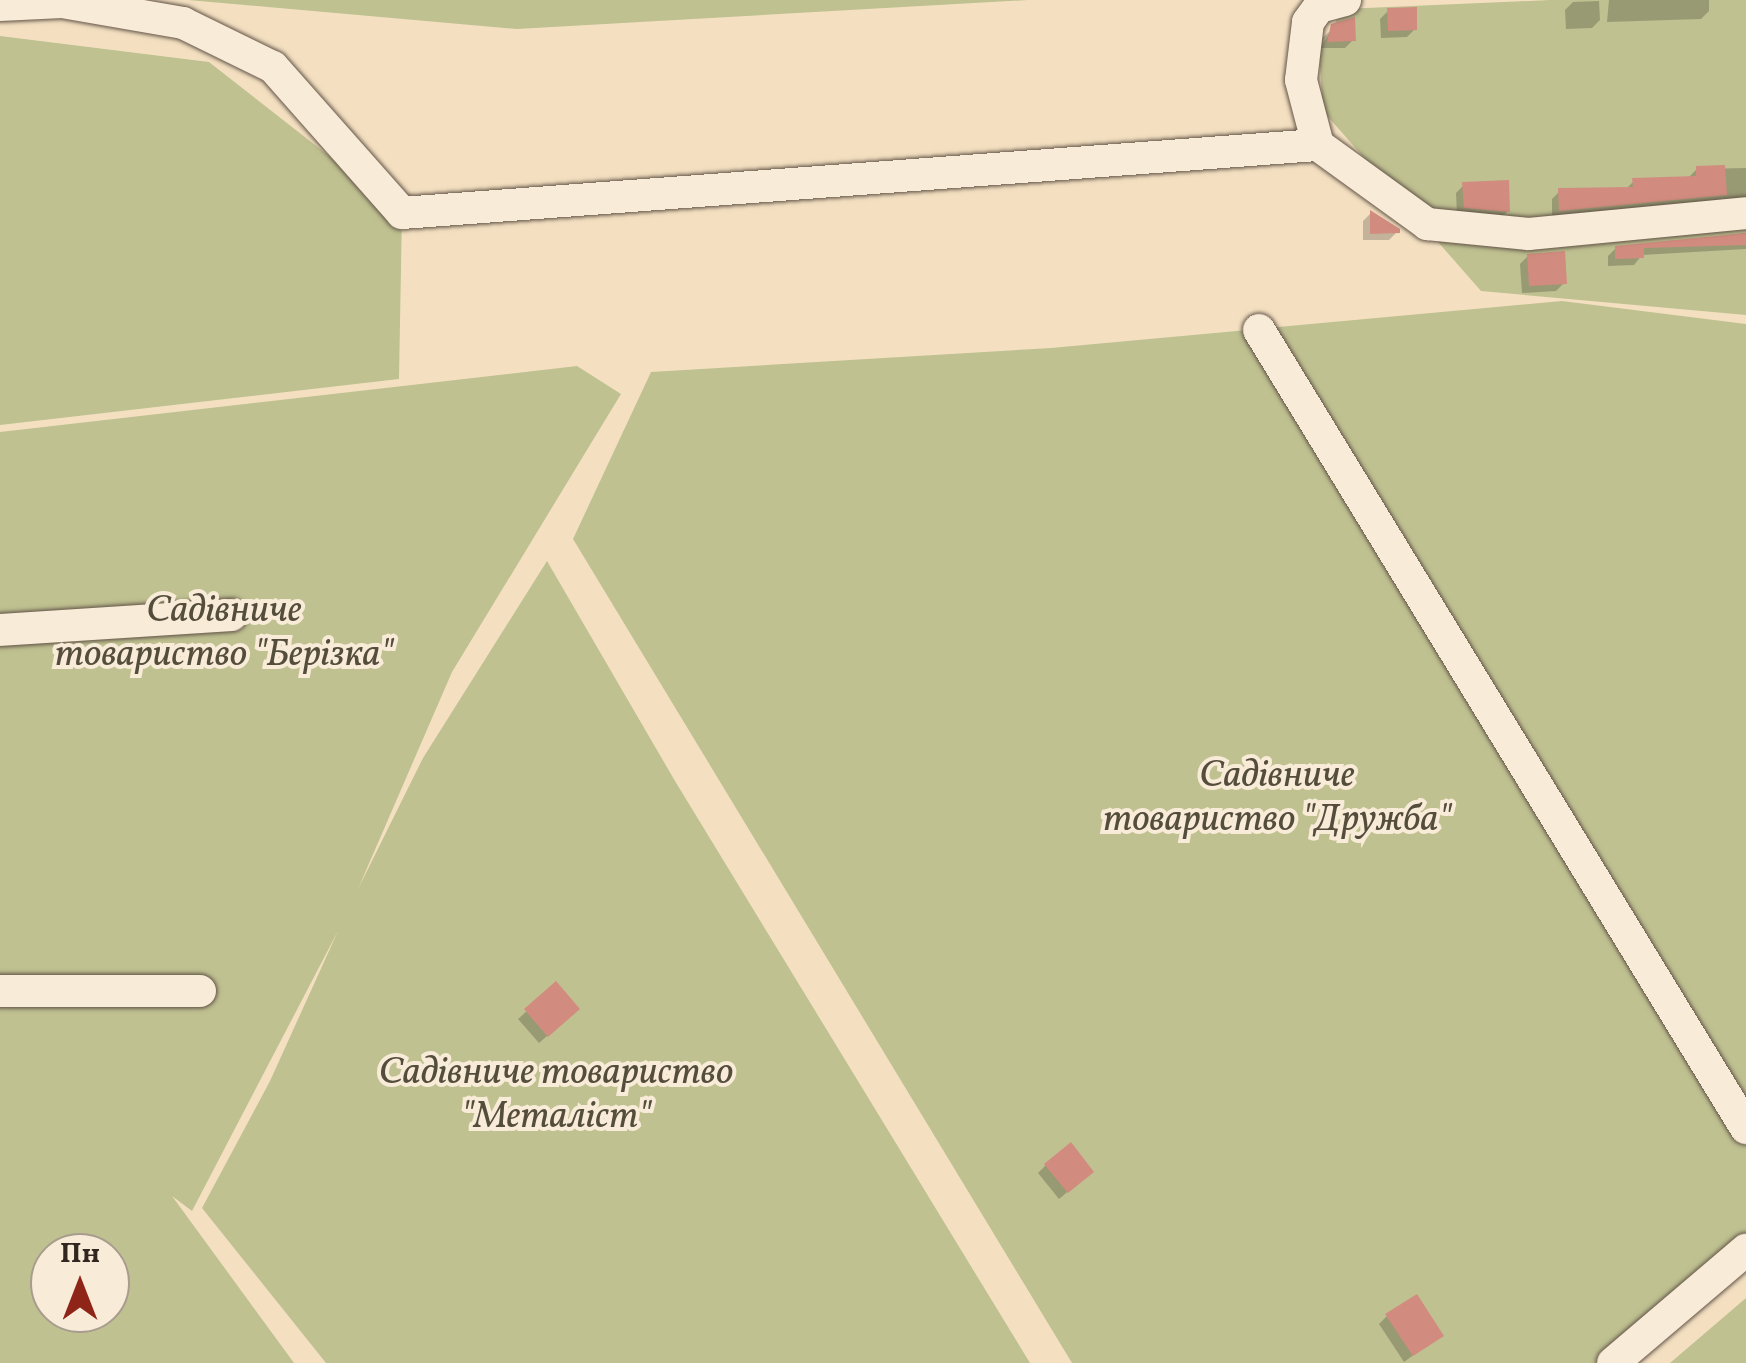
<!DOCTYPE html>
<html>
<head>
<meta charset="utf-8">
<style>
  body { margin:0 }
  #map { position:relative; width:1746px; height:1363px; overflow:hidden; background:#f4e0c1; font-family:Vollkorn,serif }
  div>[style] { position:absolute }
  .green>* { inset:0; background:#bfc191 }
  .shadow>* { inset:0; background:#0003 }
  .building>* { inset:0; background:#d28c7f }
  .roads { filter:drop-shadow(0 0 2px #625448) drop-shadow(0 0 2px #625448) }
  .minor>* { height:32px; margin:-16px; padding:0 16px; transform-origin:16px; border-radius:16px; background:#f8ebd7 }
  span { translate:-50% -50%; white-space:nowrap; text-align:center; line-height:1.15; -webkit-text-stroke:8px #f8ebd7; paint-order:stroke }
  .park-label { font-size:38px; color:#544d3c; font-style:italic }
  .north { position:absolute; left:30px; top:1233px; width:100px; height:100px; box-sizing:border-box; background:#f8ebd7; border:2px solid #a89c8e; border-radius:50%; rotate:0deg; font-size:28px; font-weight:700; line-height:40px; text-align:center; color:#312620 }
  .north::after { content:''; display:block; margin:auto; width:35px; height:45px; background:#8f2418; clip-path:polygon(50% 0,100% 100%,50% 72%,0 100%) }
</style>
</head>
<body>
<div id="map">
  <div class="green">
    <i style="clip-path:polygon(188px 0,1028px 0,517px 29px)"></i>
    <i style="clip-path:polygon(1550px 0,1746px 0,1746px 315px,1481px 291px,1323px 111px,1319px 51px,1343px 9px)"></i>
    <i style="clip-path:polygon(0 36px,209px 62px,402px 213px,399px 379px,0 425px)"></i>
    <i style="clip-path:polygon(1562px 301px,1746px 324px,1746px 1241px,1600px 1363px,1072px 1363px,573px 539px,651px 372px,1051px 348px)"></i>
    <i style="clip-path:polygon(evenodd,577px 366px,621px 394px,452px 672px,358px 889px,423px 758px,547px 561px,675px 781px,1030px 1363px,326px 1363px,202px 1208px,270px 1081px,338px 931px,192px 1211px,172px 1196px,294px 1363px,0 1363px,0 432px,577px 366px,50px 1253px,110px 1253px,110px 1313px,50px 1313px,50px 1253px)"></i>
    <i style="clip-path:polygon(1746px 1298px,1746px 1363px,1670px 1363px)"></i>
  </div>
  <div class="shadow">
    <i style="clip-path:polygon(1609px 0,1709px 0,1709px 11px,1701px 19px,1607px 22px)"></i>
    <i style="clip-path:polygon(1599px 1px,1600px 20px,1592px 28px,1566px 29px,1565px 10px,1573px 2px)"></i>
    <i style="clip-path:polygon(1388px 11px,1415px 29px,1407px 37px,1381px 38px,1380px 19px)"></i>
    <i style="clip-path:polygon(1353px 21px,1353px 40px,1345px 48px,1320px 48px,1320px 40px,1329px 32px)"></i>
    <i style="clip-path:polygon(1746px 168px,1746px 202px,1552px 218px,1552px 199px,1560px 191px,1625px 190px,1634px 181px,1689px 177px,1697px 169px)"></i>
    <i style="clip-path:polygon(1464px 185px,1508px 211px,1500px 219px,1457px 215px,1456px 193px)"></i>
    <i style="clip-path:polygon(1370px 214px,1397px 232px,1389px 240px,1363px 240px,1363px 221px)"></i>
    <i style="clip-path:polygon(1746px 233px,1746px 240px,1680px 245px,1746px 245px,1746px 249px,1642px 255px,1634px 265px,1608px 266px,1608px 256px,1616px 248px)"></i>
    <i style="clip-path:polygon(1528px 256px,1564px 283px,1556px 291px,1522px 293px,1520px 264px)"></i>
    <i style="clip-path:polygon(556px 985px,569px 1017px,539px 1043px,518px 1019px)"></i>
    <i style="clip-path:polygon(1046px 1165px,1083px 1179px,1059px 1199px,1038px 1173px)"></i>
    <i style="clip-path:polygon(1387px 1316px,1441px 1335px,1404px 1362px,1379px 1324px)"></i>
  </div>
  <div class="building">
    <i style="clip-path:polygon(1417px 7px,1417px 30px,1388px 31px,1387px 8px)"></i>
    <i style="clip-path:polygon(1355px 17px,1356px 41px,1327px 42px,1331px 24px)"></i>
    <i style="clip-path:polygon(1725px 165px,1727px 195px,1559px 211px,1558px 188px,1633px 187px,1632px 178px,1696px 176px,1696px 166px)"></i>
    <i style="clip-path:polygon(1509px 180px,1510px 212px,1464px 208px,1462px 182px)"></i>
    <i style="clip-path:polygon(1370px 210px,1400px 229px,1400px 233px,1370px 234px)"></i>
    <i style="clip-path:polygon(1746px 233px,1746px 245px,1644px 248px,1644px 258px,1615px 259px,1615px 246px)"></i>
    <i style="clip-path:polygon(1565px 251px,1567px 284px,1529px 286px,1527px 254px)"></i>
    <i style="clip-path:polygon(556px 981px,580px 1009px,548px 1037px,524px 1009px)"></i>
    <i style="clip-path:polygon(1071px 1142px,1094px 1172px,1068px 1193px,1044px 1164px)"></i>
    <i style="clip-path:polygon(1417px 1294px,1444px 1336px,1413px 1356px,1385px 1314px)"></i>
  </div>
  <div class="roads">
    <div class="minor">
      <i style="left:0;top:5px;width:62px;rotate:-2.8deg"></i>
      <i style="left:62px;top:2px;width:123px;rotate:9.8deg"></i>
      <i style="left:183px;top:23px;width:100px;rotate:26.1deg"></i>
      <i style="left:273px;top:67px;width:195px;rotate:48.5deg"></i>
      <i style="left:402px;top:213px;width:919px;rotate:-4.25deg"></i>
      <i style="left:1318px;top:145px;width:67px;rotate:-104.7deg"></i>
      <i style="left:1301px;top:80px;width:58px;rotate:-83.1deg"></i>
      <i style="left:1308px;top:22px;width:19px;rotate:-54deg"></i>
      <i style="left:1319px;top:7px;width:27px;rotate:-15deg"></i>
      <i style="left:1318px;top:145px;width:135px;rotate:35.9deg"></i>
      <i style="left:1427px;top:224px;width:102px;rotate:5.6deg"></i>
      <i style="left:1529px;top:234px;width:218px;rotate:-5.5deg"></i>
      <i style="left:1259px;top:330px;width:935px;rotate:58.61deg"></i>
      <i style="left:0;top:630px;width:232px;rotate:-3.7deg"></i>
      <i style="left:0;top:991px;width:200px"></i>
      <i style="left:1613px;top:1363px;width:175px;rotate:-40.4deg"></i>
    </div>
  </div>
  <div class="park-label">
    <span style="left:224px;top:634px">Садівниче<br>товариство "Берізка"</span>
    <span style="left:1277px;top:799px">Садівниче<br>товариство "Дружба"</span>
    <span style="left:556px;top:1096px">Садівниче товариство<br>"Металіст"</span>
  </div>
  <div class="north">Пн</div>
</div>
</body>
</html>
